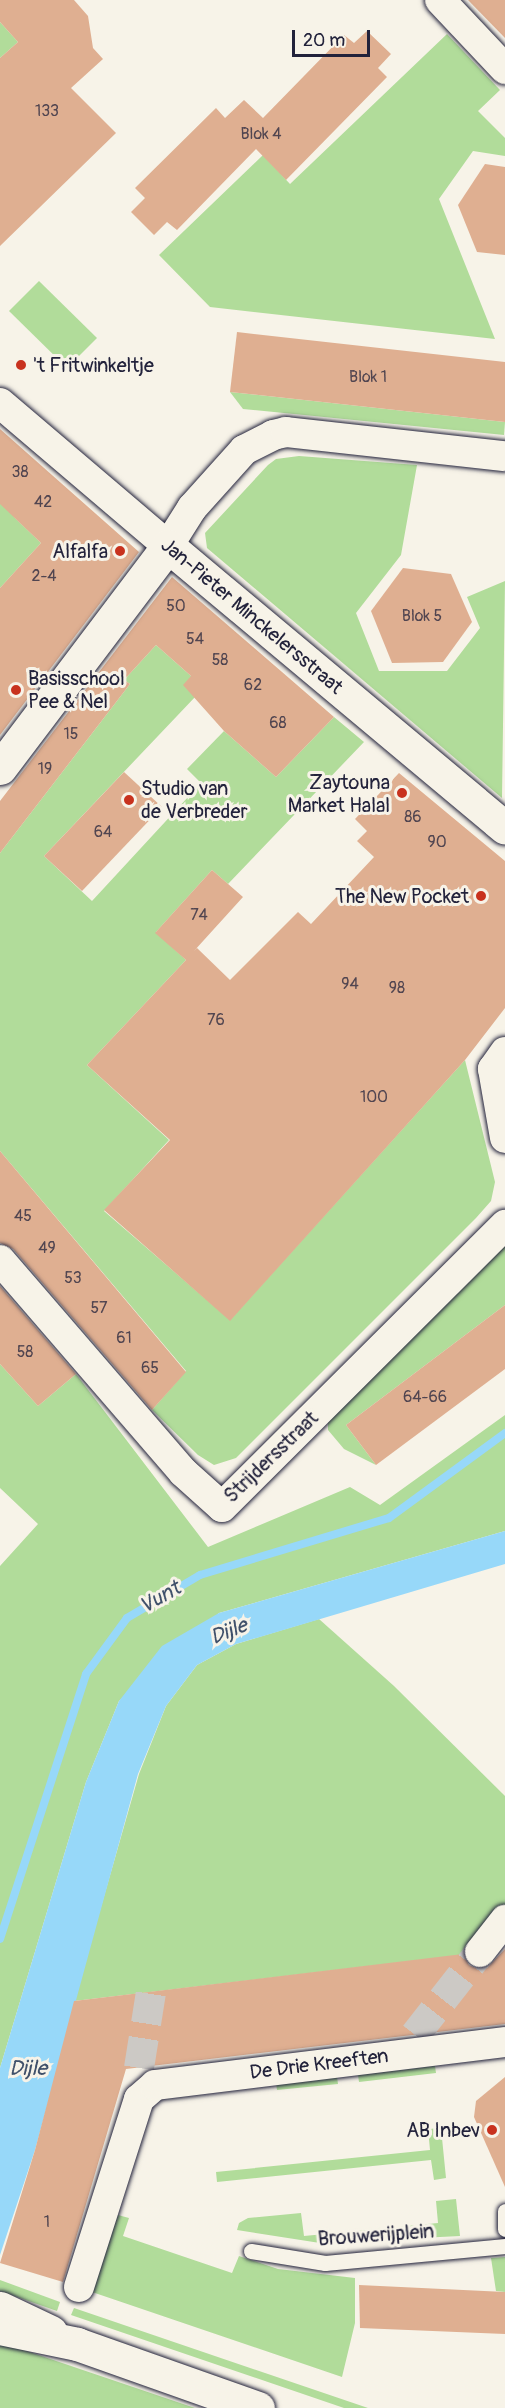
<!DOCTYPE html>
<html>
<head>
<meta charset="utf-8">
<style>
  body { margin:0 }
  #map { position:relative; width:505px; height:2408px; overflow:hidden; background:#f7f3e8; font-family:Pangolin,sans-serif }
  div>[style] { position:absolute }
  .green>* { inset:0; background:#b1dc9a }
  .water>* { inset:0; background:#97d8f9 }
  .stream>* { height:8px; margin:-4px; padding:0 4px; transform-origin:4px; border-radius:4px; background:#97d8f9 }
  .building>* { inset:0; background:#dfaf91 }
  .street-tunnel>* { height:30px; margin-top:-15px; transform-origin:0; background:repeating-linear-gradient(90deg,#ccc9c5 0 30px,transparent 0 45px) }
  .roads { filter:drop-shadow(0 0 2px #22223b) drop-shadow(0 0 2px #22223b) }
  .lane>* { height:15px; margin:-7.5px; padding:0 7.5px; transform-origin:7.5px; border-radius:7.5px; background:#f7f3e8 }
  .street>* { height:30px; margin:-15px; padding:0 15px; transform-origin:15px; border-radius:15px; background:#f7f3e8 }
  .secondary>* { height:33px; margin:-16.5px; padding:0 16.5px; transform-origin:16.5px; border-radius:16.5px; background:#f7f3e8 }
  .primary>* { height:33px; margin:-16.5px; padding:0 16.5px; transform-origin:16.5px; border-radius:16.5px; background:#f7f3e8 }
  .dots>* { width:16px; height:16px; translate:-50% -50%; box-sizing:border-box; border:3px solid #f7f3e8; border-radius:50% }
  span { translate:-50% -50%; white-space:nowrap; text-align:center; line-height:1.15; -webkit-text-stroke:6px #f7f3e8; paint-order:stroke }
  .number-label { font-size:16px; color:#514550 }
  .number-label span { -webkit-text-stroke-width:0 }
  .poi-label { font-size:20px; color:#22223b }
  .left { translate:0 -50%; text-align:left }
  .right { translate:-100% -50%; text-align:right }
  .street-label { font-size:20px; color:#22223b }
  .water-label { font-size:21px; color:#3f506a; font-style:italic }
  .scale { position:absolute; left:292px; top:30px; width:78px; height:27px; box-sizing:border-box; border:3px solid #22223b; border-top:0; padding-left:8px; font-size:18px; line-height:21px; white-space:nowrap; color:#22223b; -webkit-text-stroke:4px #f7f3e8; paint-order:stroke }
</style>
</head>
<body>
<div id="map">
  <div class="green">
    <i style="clip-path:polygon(0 22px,18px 42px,0 58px)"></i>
    <i style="clip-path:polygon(447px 34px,500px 90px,478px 111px,505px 138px,505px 156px,473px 151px,439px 199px,495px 339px,210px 307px,159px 255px,263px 155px,290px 184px)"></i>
    <i style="clip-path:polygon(39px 281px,97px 338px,67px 368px,9px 311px)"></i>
    <i style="clip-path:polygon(230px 392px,505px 422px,504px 435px,243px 409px)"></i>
    <i style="clip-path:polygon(299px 456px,417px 465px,401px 555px,356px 613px,379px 671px,447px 671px,480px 628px,467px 597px,505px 581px,502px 798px,207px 548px,205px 533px,268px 465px,276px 459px)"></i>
    <i style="clip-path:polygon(0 496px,15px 518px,41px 543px,0 588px)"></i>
    <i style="clip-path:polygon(156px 645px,191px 676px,196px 696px,44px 856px,92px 901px,201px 783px,187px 769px,224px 731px,276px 777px,334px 717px,364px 742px,228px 884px,212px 870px,156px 932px,186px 960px,87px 1065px,169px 1140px,104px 1211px,230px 1320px,465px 1060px,495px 1182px,491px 1201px,476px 1218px,236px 1458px,214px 1465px,198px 1455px,152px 1410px,186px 1371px,0 1151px,0 853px,130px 684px,124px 680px)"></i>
    <i style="clip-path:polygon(505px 1244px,505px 1305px,346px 1425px,376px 1465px,344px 1449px,328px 1430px,328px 1417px)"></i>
    <i style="clip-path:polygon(0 1364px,38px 1406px,76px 1374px,208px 1547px,350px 1487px,380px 1505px,505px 1415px,505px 1531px,219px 1613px,119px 1701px,86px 1782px,0 2068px,0 1566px,38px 1524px,0 1488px)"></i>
    <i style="clip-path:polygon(319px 1619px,394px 1686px,505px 1796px,505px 1909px,470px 1954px,74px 2001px,139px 1774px,166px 1706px,197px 1665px,236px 1644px)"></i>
    <i style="clip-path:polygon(435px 2066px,436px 2073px,359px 2082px,358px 2075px)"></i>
    <i style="clip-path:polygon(337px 2077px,338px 2084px,277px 2090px,276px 2083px)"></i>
    <i style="clip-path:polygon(441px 2128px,446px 2178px,434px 2180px,431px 2160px,217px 2182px,216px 2172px,430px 2150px,428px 2129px)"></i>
    <i style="clip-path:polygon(456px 2199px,460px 2236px,320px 2243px,237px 2230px,239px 2223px,248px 2218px,301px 2213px,304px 2236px,438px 2223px,436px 2201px)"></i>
    <i style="clip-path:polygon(118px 2215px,129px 2218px,123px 2236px,232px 2273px,239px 2256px,278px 2269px,355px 2278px,355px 2323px,342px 2377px,92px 2292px)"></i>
    <i style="clip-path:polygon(505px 2257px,505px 2292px,496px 2291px,491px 2258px)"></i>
    <i style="clip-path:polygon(0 2280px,60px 2302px,57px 2311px,0 2291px)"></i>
    <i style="clip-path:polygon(74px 2308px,368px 2408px,344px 2408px,71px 2315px)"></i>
    <i style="clip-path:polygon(0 2345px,15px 2347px,195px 2408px,0 2408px)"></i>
  </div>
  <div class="water">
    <i style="clip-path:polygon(505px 1531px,505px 1564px,236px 1644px,197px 1665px,166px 1706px,138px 1774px,35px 2150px,0 2255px,0 2068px,86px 1782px,119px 1701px,162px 1646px,219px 1613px)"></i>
  </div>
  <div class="stream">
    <i style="left:0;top:1939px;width:279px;rotate:-72deg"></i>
    <i style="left:86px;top:1674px;width:69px;rotate:-53.8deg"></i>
    <i style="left:127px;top:1618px;width:85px;rotate:-30.5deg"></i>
    <i style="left:200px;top:1575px;width:197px;rotate:-16.8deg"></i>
    <i style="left:389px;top:1518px;width:144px;rotate:-36.2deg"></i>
  </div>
  <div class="building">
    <i style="clip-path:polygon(0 0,74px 0,88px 16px,93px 48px,103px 59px,71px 88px,116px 133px,0 246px,0 58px,18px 42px,0 22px)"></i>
    <i style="clip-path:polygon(468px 0,505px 0,505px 38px)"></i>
    <i style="clip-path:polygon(367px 31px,391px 54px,378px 68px,387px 77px,286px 180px,256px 149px,177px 230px,167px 222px,154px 235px,131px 212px,145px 198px,135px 188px,216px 108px,225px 118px,244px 100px,263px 118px,344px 35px,354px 43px)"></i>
    <i style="clip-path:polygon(485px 164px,505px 167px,505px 255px,477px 252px,458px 205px)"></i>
    <i style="clip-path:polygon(237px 332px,505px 362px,505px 422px,230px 392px)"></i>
    <i style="clip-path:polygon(0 429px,139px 552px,0 735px,0 588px,41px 543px,0 504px)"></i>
    <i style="clip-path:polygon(403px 568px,451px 574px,472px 622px,443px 662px,392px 663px,371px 611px)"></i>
    <i style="clip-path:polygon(172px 577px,334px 717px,276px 777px,224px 731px,183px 685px,191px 676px,156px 645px,124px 680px,130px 684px,0 853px,0 801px)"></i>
    <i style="clip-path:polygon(124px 772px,162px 807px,82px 891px,44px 856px)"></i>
    <i style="clip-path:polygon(399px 773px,505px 861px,505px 1008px,465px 1060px,230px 1321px,104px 1210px,170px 1140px,87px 1065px,186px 960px,155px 933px,212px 870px,243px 897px,194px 951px,197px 948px,230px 980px,298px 912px,311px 924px,374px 857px,357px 841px,367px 831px,355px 819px)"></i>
    <i style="clip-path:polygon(0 1151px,186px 1372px,152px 1410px,13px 1249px,0 1243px)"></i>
    <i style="clip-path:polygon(0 1286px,76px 1374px,38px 1406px,0 1364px)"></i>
    <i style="clip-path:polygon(505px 1305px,505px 1369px,376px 1465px,346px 1425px)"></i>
    <i style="clip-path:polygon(505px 1949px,505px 2024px,126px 2069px,63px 2282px,0 2263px,35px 2150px,74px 2001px,463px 1954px,469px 1965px,478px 1969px,487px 1968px)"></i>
    <i style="clip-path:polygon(505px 2077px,505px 2187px,474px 2117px,476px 2101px)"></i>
    <i style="clip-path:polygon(359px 2285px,505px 2292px,505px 2334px,360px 2328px)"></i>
  </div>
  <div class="street-tunnel">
    <i style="left:415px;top:2035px;width:105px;rotate:-51.9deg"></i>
    <i style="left:139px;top:2068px;width:77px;rotate:-81deg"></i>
  </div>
  <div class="roads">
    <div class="lane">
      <i style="left:505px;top:2211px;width:18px;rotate:90deg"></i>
      <i style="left:251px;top:2251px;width:75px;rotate:9.2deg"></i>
      <i style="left:325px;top:2263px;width:181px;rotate:-5.4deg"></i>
    </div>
    <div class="street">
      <i style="left:440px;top:0;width:95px;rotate:46.7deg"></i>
      <i style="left:0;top:403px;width:221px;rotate:40.4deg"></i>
      <i style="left:168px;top:546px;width:45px;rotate:-57.7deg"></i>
      <i style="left:192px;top:508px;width:78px;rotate:-48.1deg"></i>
      <i style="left:244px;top:450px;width:33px;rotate:-27deg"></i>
      <i style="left:273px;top:435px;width:13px;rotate:-13deg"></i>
      <i style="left:286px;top:432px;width:220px;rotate:6.3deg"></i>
      <i style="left:505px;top:1052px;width:21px;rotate:125deg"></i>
      <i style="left:493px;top:1069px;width:70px;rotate:80.1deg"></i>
      <i style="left:0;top:1260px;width:280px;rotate:49.2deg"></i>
      <i style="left:183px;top:1472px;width:52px;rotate:41.9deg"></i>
      <i style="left:222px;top:1507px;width:400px;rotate:-44.9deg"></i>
      <i style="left:480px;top:1952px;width:41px;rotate:-52deg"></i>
      <i style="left:79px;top:2287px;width:197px;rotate:-72.3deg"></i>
      <i style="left:139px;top:2099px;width:21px;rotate:-41deg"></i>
      <i style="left:155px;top:2085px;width:353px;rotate:-7deg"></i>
    </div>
    <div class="secondary">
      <i style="left:0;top:768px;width:278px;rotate:-52.9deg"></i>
      <i style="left:168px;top:546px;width:439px;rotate:39.9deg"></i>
      <i style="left:0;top:2308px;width:56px;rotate:25.2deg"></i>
    </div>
    <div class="primary">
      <i style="left:0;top:2328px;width:79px;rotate:11.7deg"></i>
      <i style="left:77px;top:2344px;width:192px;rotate:19.5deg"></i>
    </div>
  </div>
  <div class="dots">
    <i style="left:21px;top:365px;background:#c8321e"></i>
    <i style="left:120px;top:551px;background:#c8321e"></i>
    <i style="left:16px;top:690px;background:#c8321e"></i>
    <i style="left:402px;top:793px;background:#c8321e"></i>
    <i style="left:129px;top:800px;background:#c8321e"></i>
    <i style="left:481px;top:896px;background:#c8321e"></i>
    <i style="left:492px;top:2130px;background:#c8321e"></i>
  </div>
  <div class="number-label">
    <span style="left:47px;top:111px">133</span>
    <span style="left:261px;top:134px">Blok 4</span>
    <span style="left:368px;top:377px">Blok 1</span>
    <span style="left:20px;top:472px">38</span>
    <span style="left:43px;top:502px">42</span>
    <span style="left:44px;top:576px">2-4</span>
    <span style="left:176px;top:606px">50</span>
    <span style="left:422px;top:616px">Blok 5</span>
    <span style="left:195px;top:639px">54</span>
    <span style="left:220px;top:660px">58</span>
    <span style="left:253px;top:685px">62</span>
    <span style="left:278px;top:723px">68</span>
    <span style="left:71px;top:734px">15</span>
    <span style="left:45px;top:769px">19</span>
    <span style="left:413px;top:817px">86</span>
    <span style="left:103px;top:832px">64</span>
    <span style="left:437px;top:842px">90</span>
    <span style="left:199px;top:915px">74</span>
    <span style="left:350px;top:984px">94</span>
    <span style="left:397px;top:988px">98</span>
    <span style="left:216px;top:1020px">76</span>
    <span style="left:374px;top:1097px">100</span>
    <span style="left:23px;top:1216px">45</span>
    <span style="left:47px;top:1248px">49</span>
    <span style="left:73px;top:1278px">53</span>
    <span style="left:99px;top:1308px">57</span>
    <span style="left:124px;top:1338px">61</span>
    <span style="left:25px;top:1352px">58</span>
    <span style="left:150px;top:1368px">65</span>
    <span style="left:425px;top:1397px">64-66</span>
    <span style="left:47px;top:2222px">1</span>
  </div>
  <div class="poi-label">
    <span class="left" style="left:33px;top:365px">'t Fritwinkeltje</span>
    <span class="right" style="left:108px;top:551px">Alfalfa</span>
    <span class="left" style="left:28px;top:690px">Basisschool<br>Pee &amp; Nel</span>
    <span class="right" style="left:390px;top:794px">Zaytouna<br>Market Halal</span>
    <span class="left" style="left:141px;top:800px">Studio van<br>de Verbreder</span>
    <span class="right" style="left:469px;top:896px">The New Pocket</span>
    <span class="right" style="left:480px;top:2130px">AB Inbev</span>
  </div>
  <div class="street-label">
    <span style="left:252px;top:616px;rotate:40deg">Jan-Pieter Minckelersstraat</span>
    <span style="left:271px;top:1457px;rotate:-44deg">Strijdersstraat</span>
    <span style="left:319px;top:2064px;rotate:-7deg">De Drie Kreeften</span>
    <span style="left:376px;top:2235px;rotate:-4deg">Brouwerijplein</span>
  </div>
  <div class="water-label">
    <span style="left:160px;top:1598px;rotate:-30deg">Vunt</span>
    <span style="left:229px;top:1632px;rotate:-22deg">Dijle</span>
    <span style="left:28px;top:2069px">Dijle</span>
  </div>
  <div class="scale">20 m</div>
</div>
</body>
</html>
